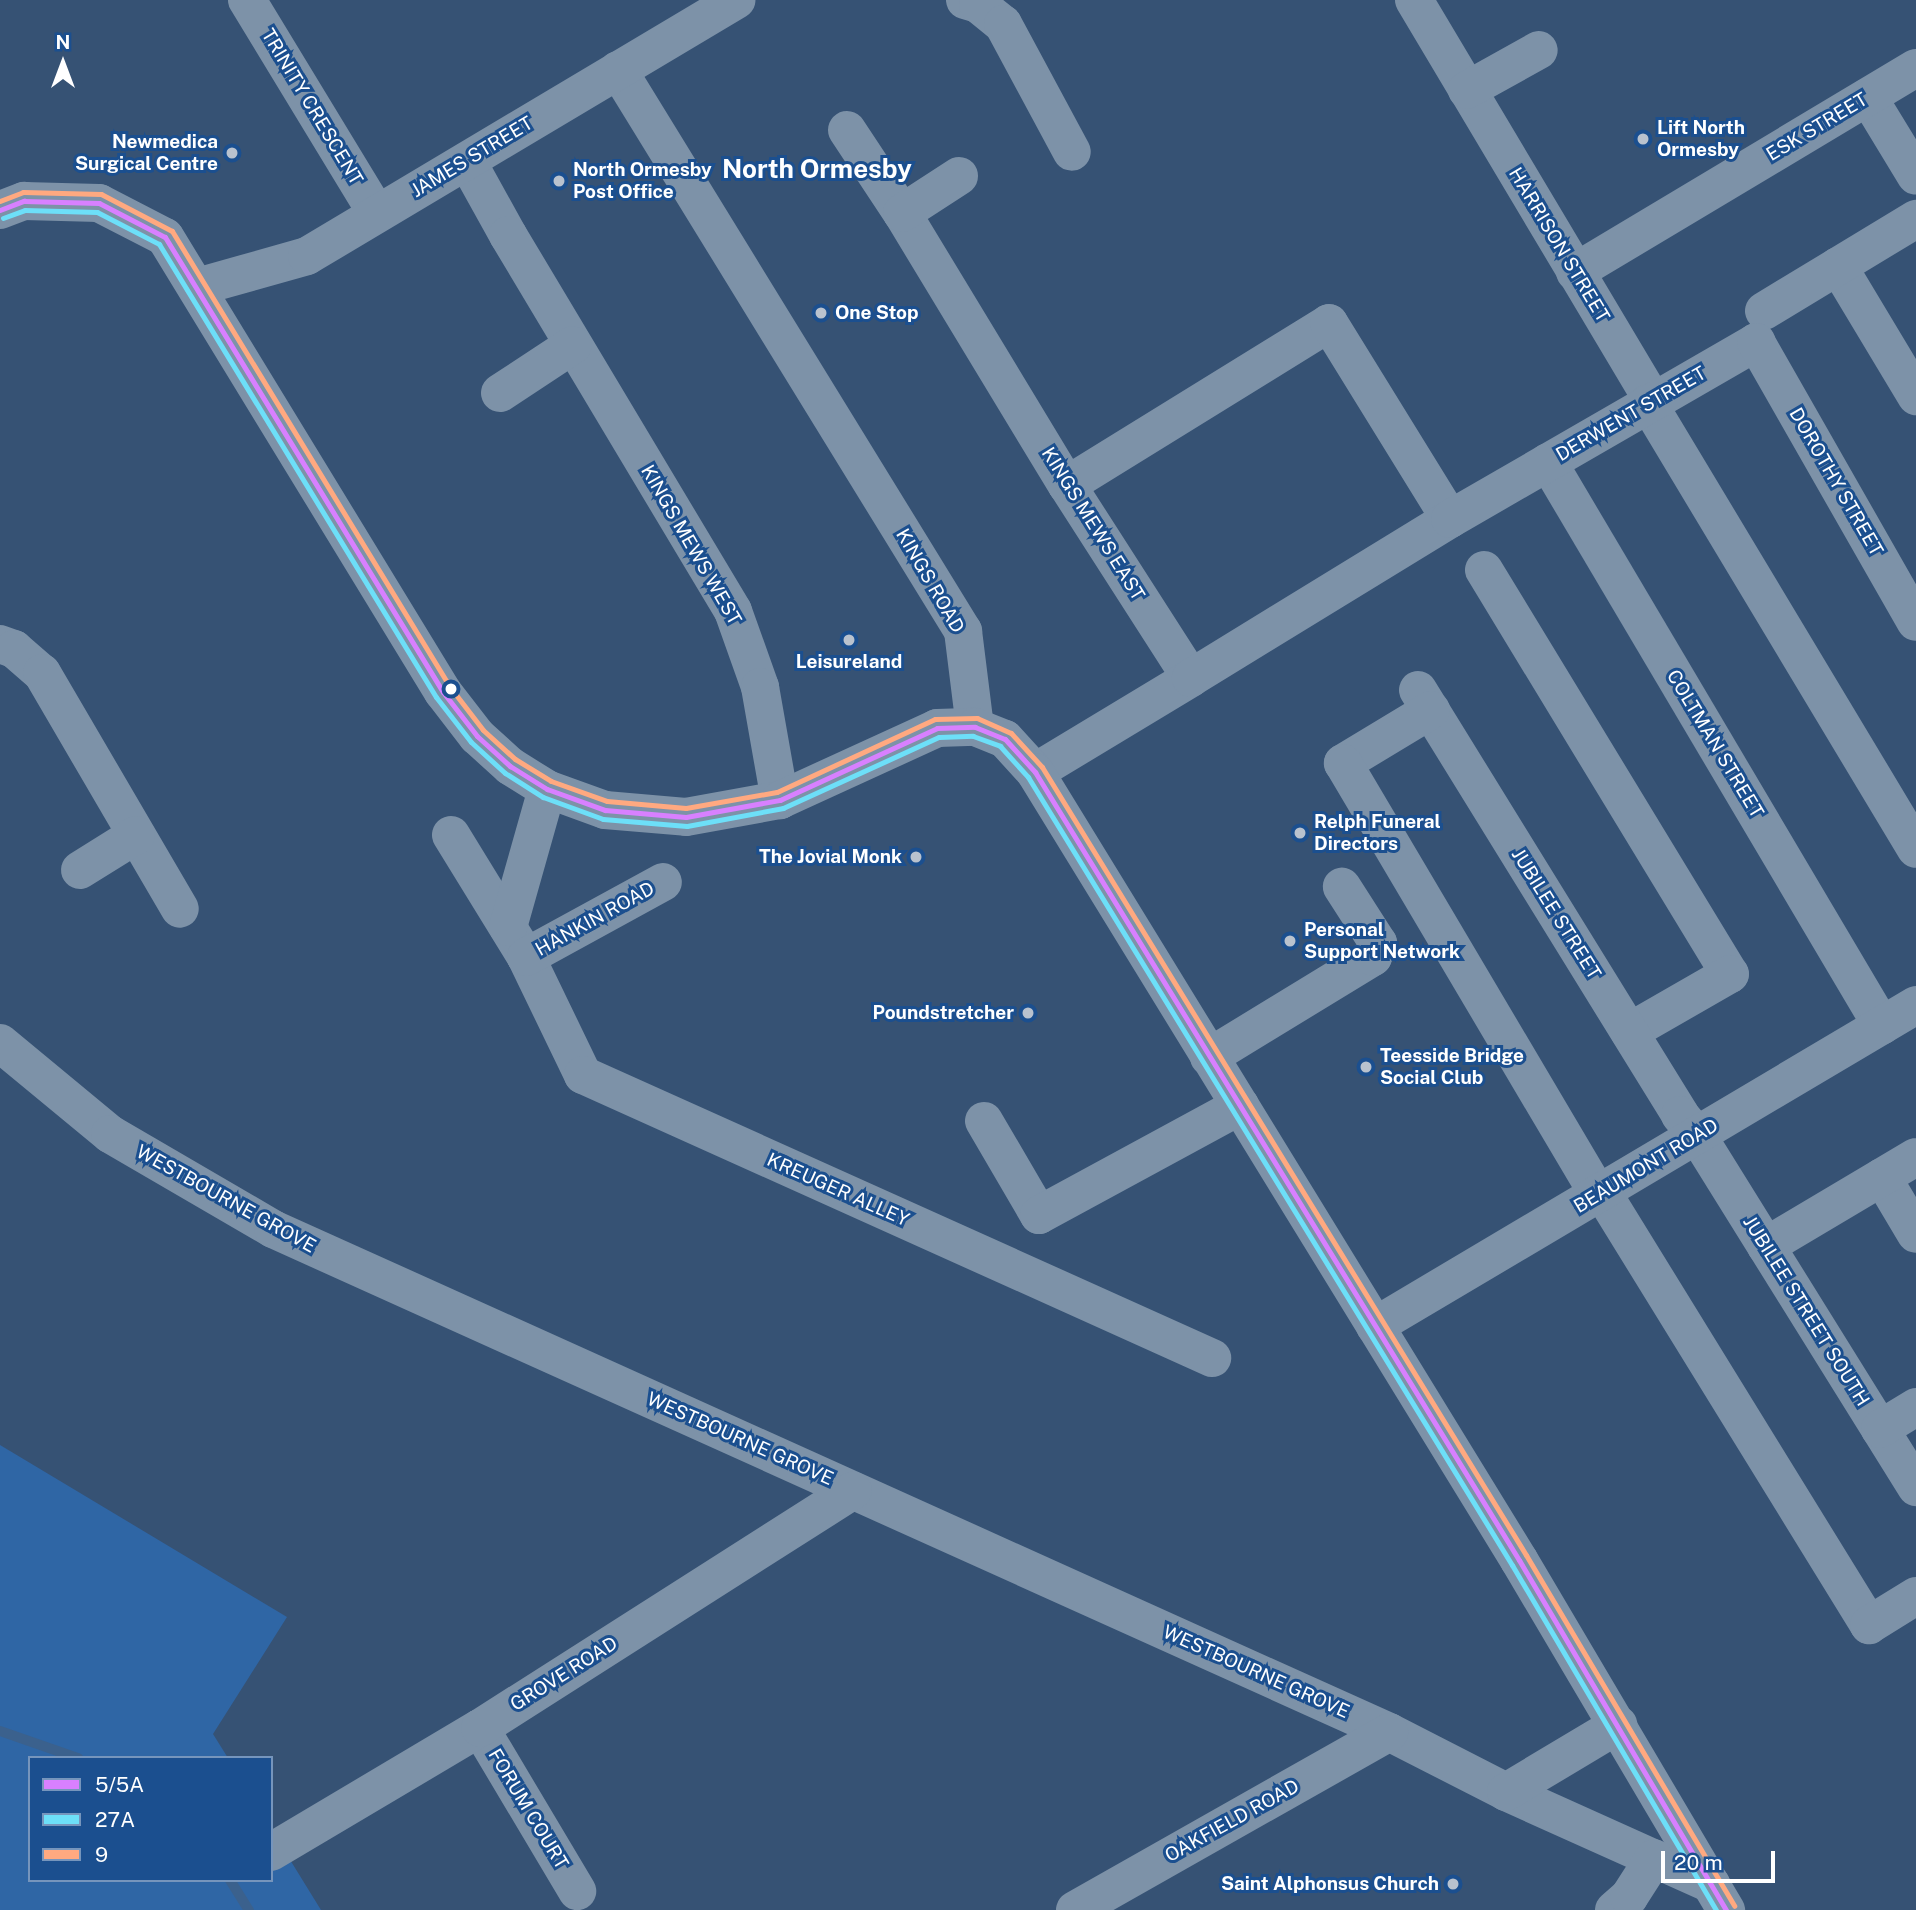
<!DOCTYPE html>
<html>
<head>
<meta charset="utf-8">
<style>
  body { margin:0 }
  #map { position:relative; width:1916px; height:1910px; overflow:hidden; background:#365274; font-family:"Public Sans",sans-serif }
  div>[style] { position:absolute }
  .green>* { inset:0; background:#2f66a5 }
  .stream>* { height:10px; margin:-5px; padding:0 5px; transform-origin:5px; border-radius:5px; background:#3b618d }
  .minor>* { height:38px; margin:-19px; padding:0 19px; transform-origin:19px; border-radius:19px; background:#7d92a8 }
  .bus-1>* { height:5px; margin:-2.5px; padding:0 2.5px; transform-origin:2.5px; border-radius:2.5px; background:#d880ff }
  .bus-2>* { height:5px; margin:-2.5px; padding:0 2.5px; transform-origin:2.5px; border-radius:2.5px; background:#6ddff8 }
  .bus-3>* { height:5px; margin:-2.5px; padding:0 2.5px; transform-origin:2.5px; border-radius:2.5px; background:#ffa980 }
  .dots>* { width:19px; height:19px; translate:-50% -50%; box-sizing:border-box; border:4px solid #1b4f8f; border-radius:50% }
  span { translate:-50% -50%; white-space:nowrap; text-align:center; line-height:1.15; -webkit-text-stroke:6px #1b4f8f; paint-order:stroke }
  .street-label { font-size:19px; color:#fff }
  .poi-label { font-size:19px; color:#fff; font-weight:700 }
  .left { translate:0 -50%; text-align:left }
  .right { translate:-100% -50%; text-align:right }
  .district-label { font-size:26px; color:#fff; font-weight:700 }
  .legend { position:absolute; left:28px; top:1756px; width:245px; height:126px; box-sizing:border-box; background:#1b4f8f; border:2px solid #7695bc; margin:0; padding:9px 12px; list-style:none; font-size:21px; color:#fff }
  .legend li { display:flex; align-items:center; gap:14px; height:35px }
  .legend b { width:35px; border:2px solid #7695bc }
  .north { position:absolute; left:28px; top:28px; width:70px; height:70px; -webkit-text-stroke:5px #1b4f8f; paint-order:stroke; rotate:0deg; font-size:19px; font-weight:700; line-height:28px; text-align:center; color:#fff }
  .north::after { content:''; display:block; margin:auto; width:24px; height:32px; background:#fff; clip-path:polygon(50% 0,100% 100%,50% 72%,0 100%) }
  .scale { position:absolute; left:1661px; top:1851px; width:114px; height:32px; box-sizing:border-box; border:4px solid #fff; border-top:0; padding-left:9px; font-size:21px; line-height:24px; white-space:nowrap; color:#fff; -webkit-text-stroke:5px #1b4f8f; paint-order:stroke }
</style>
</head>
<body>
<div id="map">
  <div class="green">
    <i style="clip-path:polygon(0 1445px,287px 1617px,213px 1734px,228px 1758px,30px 1758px,30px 1880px,271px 1880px,271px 1829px,321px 1910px,0 1910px)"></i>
  </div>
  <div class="stream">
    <i style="left:0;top:1731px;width:83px;rotate:19.1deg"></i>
    <i style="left:230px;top:1880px;width:36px;rotate:58deg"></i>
  </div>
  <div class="minor">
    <i style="left:247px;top:0;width:250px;rotate:58.7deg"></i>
    <i style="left:965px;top:0;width:14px;rotate:17deg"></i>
    <i style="left:978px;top:4px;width:32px;rotate:39deg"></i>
    <i style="left:1003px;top:24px;width:145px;rotate:61.7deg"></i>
    <i style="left:1414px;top:0;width:465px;rotate:59.2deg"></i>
    <i style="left:618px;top:70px;width:659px;rotate:58.41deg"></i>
    <i style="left:963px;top:631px;width:97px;rotate:82.9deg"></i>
    <i style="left:1467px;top:90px;width:82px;rotate:-29.1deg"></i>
    <i style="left:1868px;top:97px;width:92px;rotate:58.7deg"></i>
    <i style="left:847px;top:130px;width:100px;rotate:56.5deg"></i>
    <i style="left:902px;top:213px;width:318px;rotate:58.8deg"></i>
    <i style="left:1067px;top:485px;width:229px;rotate:57.3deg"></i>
    <i style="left:1191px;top:678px;width:182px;rotate:148.9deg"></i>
    <i style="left:467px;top:161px;width:85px;rotate:61deg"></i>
    <i style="left:508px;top:235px;width:438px;rotate:59.1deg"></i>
    <i style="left:733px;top:611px;width:81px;rotate:70.4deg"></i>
    <i style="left:760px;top:687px;width:115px;rotate:80deg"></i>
    <i style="left:0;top:210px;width:26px;rotate:-21deg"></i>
    <i style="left:24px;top:201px;width:75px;rotate:1.5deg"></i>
    <i style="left:99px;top:203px;width:74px;rotate:27.3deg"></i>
    <i style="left:165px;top:237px;width:533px;rotate:58.58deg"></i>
    <i style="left:443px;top:692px;width:56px;rotate:52.3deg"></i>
    <i style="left:477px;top:736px;width:45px;rotate:42.3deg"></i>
    <i style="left:510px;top:766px;width:44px;rotate:31.9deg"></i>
    <i style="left:547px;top:789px;width:62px;rotate:19.9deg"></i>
    <i style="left:605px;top:810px;width:81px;rotate:4.9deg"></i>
    <i style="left:686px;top:817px;width:96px;rotate:-10.3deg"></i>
    <i style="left:780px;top:800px;width:173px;rotate:-24.6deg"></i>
    <i style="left:937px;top:728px;width:38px;rotate:-2deg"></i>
    <i style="left:975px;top:727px;width:32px;rotate:22deg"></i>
    <i style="left:1005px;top:739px;width:45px;rotate:47.7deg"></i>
    <i style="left:1035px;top:772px;width:925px;rotate:58.44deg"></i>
    <i style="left:1519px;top:1560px;width:407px;rotate:59.4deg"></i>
    <i style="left:902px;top:213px;width:68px;rotate:-33deg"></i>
    <i style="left:1838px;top:266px;width:152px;rotate:59deg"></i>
    <i style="left:1575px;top:272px;width:397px;rotate:-30.9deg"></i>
    <i style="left:197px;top:287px;width:114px;rotate:-15.7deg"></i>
    <i style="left:307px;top:256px;width:500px;rotate:-30.8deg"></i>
    <i style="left:1764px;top:311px;width:178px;rotate:-31.2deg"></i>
    <i style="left:500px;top:393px;width:87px;rotate:-33.3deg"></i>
    <i style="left:1648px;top:403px;width:520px;rotate:59deg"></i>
    <i style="left:1548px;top:462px;width:655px;rotate:59.37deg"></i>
    <i style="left:1067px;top:485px;width:308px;rotate:-31.7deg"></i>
    <i style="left:1329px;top:323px;width:230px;rotate:58.3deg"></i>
    <i style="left:1450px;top:519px;width:304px;rotate:148.5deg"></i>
    <i style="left:1450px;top:519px;width:354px;rotate:-30deg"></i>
    <i style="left:1756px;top:342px;width:322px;rotate:60.3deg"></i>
    <i style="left:1484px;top:570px;width:473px;rotate:58.7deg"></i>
    <i style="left:1730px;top:974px;width:116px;rotate:150.1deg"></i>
    <i style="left:0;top:644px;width:15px;rotate:20deg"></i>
    <i style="left:14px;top:649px;width:37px;rotate:41deg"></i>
    <i style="left:42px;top:673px;width:273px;rotate:59.7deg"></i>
    <i style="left:1418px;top:690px;width:499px;rotate:58.3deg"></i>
    <i style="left:1680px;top:1115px;width:26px;rotate:50deg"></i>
    <i style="left:1697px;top:1135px;width:415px;rotate:58.1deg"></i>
    <i style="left:1431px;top:710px;width:103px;rotate:148.9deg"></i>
    <i style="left:1343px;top:763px;width:501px;rotate:59.39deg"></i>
    <i style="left:451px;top:835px;width:143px;rotate:58.4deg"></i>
    <i style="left:526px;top:957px;width:131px;rotate:64.2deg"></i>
    <i style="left:583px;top:1075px;width:690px;rotate:24.22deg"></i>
    <i style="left:80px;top:870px;width:66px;rotate:-32deg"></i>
    <i style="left:508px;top:927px;width:143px;rotate:-74.2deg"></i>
    <i style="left:526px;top:957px;width:156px;rotate:-28.7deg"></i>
    <i style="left:0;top:1043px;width:143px;rotate:39.6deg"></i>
    <i style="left:110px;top:1134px;width:189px;rotate:30.2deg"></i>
    <i style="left:273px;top:1229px;width:1224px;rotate:24.26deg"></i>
    <i style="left:1389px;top:1732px;width:131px;rotate:27.1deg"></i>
    <i style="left:1506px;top:1792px;width:225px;rotate:24.2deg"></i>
    <i style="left:1209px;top:1057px;width:192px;rotate:-31.4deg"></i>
    <i style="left:1373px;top:957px;width:15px;rotate:-70deg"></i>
    <i style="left:1378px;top:943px;width:67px;rotate:-122.7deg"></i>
    <i style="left:984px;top:1121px;width:109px;rotate:59.7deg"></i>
    <i style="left:1039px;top:1215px;width:229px;rotate:-28.5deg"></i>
    <i style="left:1882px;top:1177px;width:66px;rotate:59.2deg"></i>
    <i style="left:1602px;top:1192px;width:509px;rotate:58.34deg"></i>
    <i style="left:1869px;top:1625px;width:55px;rotate:-31.7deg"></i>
    <i style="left:1766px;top:1246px;width:174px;rotate:-30.7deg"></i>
    <i style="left:1375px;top:1326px;width:629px;rotate:-30.68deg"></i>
    <i style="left:1880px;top:1429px;width:42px;rotate:-31.4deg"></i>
    <i style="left:480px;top:1728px;width:190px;rotate:59.2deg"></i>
    <i style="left:1506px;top:1792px;width:131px;rotate:-30.9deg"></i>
    <i style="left:271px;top:1852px;width:243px;rotate:-30.7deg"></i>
    <i style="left:480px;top:1728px;width:442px;rotate:-32.5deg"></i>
    <i style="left:1075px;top:1910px;width:361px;rotate:-29.5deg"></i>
    <i style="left:1614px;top:1910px;width:20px;rotate:-41deg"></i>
    <i style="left:1629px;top:1897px;width:46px;rotate:-57.3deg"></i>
  </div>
  <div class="bus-1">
    <i style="left:0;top:210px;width:26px;rotate:-21deg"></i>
    <i style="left:24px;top:201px;width:75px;rotate:1.5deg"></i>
    <i style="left:99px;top:203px;width:74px;rotate:27.3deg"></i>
    <i style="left:165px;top:237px;width:533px;rotate:58.58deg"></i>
    <i style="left:443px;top:692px;width:56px;rotate:52.3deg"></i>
    <i style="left:477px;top:736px;width:45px;rotate:42.3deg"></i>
    <i style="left:510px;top:766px;width:44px;rotate:31.9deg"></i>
    <i style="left:547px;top:789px;width:62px;rotate:19.9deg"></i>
    <i style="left:605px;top:810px;width:81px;rotate:4.9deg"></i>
    <i style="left:686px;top:817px;width:96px;rotate:-10.3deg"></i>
    <i style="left:780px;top:800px;width:173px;rotate:-24.6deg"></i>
    <i style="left:937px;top:728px;width:38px;rotate:-2deg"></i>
    <i style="left:975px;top:727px;width:32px;rotate:22deg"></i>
    <i style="left:1005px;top:739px;width:45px;rotate:47.7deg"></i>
    <i style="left:1035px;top:772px;width:925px;rotate:58.44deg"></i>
    <i style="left:1519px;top:1560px;width:407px;rotate:59.4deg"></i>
  </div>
  <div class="bus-2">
    <i style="left:3px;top:218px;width:23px;rotate:-20deg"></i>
    <i style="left:25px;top:210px;width:72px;rotate:1.6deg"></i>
    <i style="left:97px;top:212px;width:70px;rotate:27.3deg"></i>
    <i style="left:159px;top:244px;width:531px;rotate:58.56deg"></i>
    <i style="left:436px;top:697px;width:57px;rotate:52.1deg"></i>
    <i style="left:471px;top:742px;width:46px;rotate:42.4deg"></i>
    <i style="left:505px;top:773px;width:45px;rotate:32.3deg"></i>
    <i style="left:543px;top:797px;width:64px;rotate:20.1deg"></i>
    <i style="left:603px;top:819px;width:84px;rotate:4.8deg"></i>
    <i style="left:687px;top:826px;width:98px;rotate:-10.6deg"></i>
    <i style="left:783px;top:808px;width:171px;rotate:-24.5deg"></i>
    <i style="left:939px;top:737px;width:34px;rotate:-2deg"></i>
    <i style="left:973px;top:736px;width:29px;rotate:20deg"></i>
    <i style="left:1000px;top:746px;width:42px;rotate:47.9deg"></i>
    <i style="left:1028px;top:777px;width:925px;rotate:58.44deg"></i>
    <i style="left:1512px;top:1565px;width:401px;rotate:59.4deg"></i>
  </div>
  <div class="bus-3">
    <i style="left:0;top:201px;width:25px;rotate:-21deg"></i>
    <i style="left:23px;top:192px;width:78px;rotate:1.5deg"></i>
    <i style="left:101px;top:194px;width:80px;rotate:27.5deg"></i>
    <i style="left:172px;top:231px;width:534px;rotate:58.63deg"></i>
    <i style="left:450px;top:687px;width:54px;rotate:52.5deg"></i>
    <i style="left:483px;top:730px;width:43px;rotate:42.2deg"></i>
    <i style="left:515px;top:759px;width:42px;rotate:31.4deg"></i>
    <i style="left:551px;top:781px;width:59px;rotate:19.7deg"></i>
    <i style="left:607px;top:801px;width:79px;rotate:5.1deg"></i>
    <i style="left:686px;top:808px;width:92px;rotate:-10deg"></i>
    <i style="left:777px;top:792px;width:174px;rotate:-24.8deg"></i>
    <i style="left:935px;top:719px;width:42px;rotate:-1.4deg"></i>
    <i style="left:977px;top:718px;width:37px;rotate:24deg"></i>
    <i style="left:1011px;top:733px;width:46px;rotate:47.6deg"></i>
    <i style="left:1042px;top:767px;width:925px;rotate:58.44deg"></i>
    <i style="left:1526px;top:1555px;width:408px;rotate:59.3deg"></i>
  </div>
  <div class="dots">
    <i style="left:1643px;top:139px;background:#b9c2ce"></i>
    <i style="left:232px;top:153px;background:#b9c2ce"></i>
    <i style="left:559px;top:181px;background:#b9c2ce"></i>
    <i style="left:821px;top:313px;background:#b9c2ce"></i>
    <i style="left:849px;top:640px;background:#b9c2ce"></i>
    <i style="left:451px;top:689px;background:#fff"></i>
    <i style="left:1300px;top:833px;background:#b9c2ce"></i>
    <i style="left:916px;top:857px;background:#b9c2ce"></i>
    <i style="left:1290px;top:941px;background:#b9c2ce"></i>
    <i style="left:1028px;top:1013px;background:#b9c2ce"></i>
    <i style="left:1366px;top:1067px;background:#b9c2ce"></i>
    <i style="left:1453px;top:1884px;background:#b9c2ce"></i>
  </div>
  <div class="street-label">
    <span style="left:312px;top:107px;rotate:59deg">TRINITY CRESCENT</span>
    <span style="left:1817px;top:127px;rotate:-31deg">ESK STREET</span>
    <span style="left:472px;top:157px;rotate:-31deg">JAMES STREET</span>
    <span style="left:1559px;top:245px;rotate:59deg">HARRISON STREET</span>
    <span style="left:1631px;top:414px;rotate:-30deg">DERWENT STREET</span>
    <span style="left:1836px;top:482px;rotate:60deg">DOROTHY STREET</span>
    <span style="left:1093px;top:524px;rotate:58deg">KINGS MEWS EAST</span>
    <span style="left:691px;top:545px;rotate:60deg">KINGS MEWS WEST</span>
    <span style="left:930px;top:581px;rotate:60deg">KINGS ROAD</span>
    <span style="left:1715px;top:744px;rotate:59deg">COLTMAN STREET</span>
    <span style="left:1556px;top:914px;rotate:58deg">JUBILEE STREET</span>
    <span style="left:595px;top:919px;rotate:-29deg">HANKIN ROAD</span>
    <span style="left:1646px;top:1166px;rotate:-31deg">BEAUMONT ROAD</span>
    <span style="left:838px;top:1190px;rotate:24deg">KREUGER ALLEY</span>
    <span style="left:226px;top:1199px;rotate:29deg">WESTBOURNE GROVE</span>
    <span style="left:1806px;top:1311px;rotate:58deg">JUBILEE STREET SOUTH</span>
    <span style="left:740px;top:1439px;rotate:24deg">WESTBOURNE GROVE</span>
    <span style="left:1256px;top:1672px;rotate:24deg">WESTBOURNE GROVE</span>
    <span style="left:564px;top:1674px;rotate:-32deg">GROVE ROAD</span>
    <span style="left:528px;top:1809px;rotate:59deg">FORUM COURT</span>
    <span style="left:1232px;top:1821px;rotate:-29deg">OAKFIELD ROAD</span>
  </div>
  <div class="poi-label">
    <span class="left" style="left:1657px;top:139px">Lift North<br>Ormesby</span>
    <span class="right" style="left:218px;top:153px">Newmedica<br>Surgical Centre</span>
    <span class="left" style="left:573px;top:181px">North Ormesby<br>Post Office</span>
    <span class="left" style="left:835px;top:313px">One Stop</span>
    <span style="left:849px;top:662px">Leisureland</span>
    <span class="left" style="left:1314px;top:833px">Relph Funeral<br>Directors</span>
    <span class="right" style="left:902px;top:857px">The Jovial Monk</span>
    <span class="left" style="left:1304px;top:941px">Personal<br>Support Network</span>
    <span class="right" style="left:1014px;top:1013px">Poundstretcher</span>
    <span class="left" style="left:1380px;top:1067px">Teesside Bridge<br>Social Club</span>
    <span class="right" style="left:1439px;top:1884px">Saint Alphonsus Church</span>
  </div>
  <div class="district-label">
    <span style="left:817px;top:169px">North Ormesby</span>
  </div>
  <ul class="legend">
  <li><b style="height:9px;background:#d880ff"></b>5/5A</li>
  <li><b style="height:9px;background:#6ddff8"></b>27A</li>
  <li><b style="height:9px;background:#ffa980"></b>9</li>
  </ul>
  <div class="north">N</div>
  <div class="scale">20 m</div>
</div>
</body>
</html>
